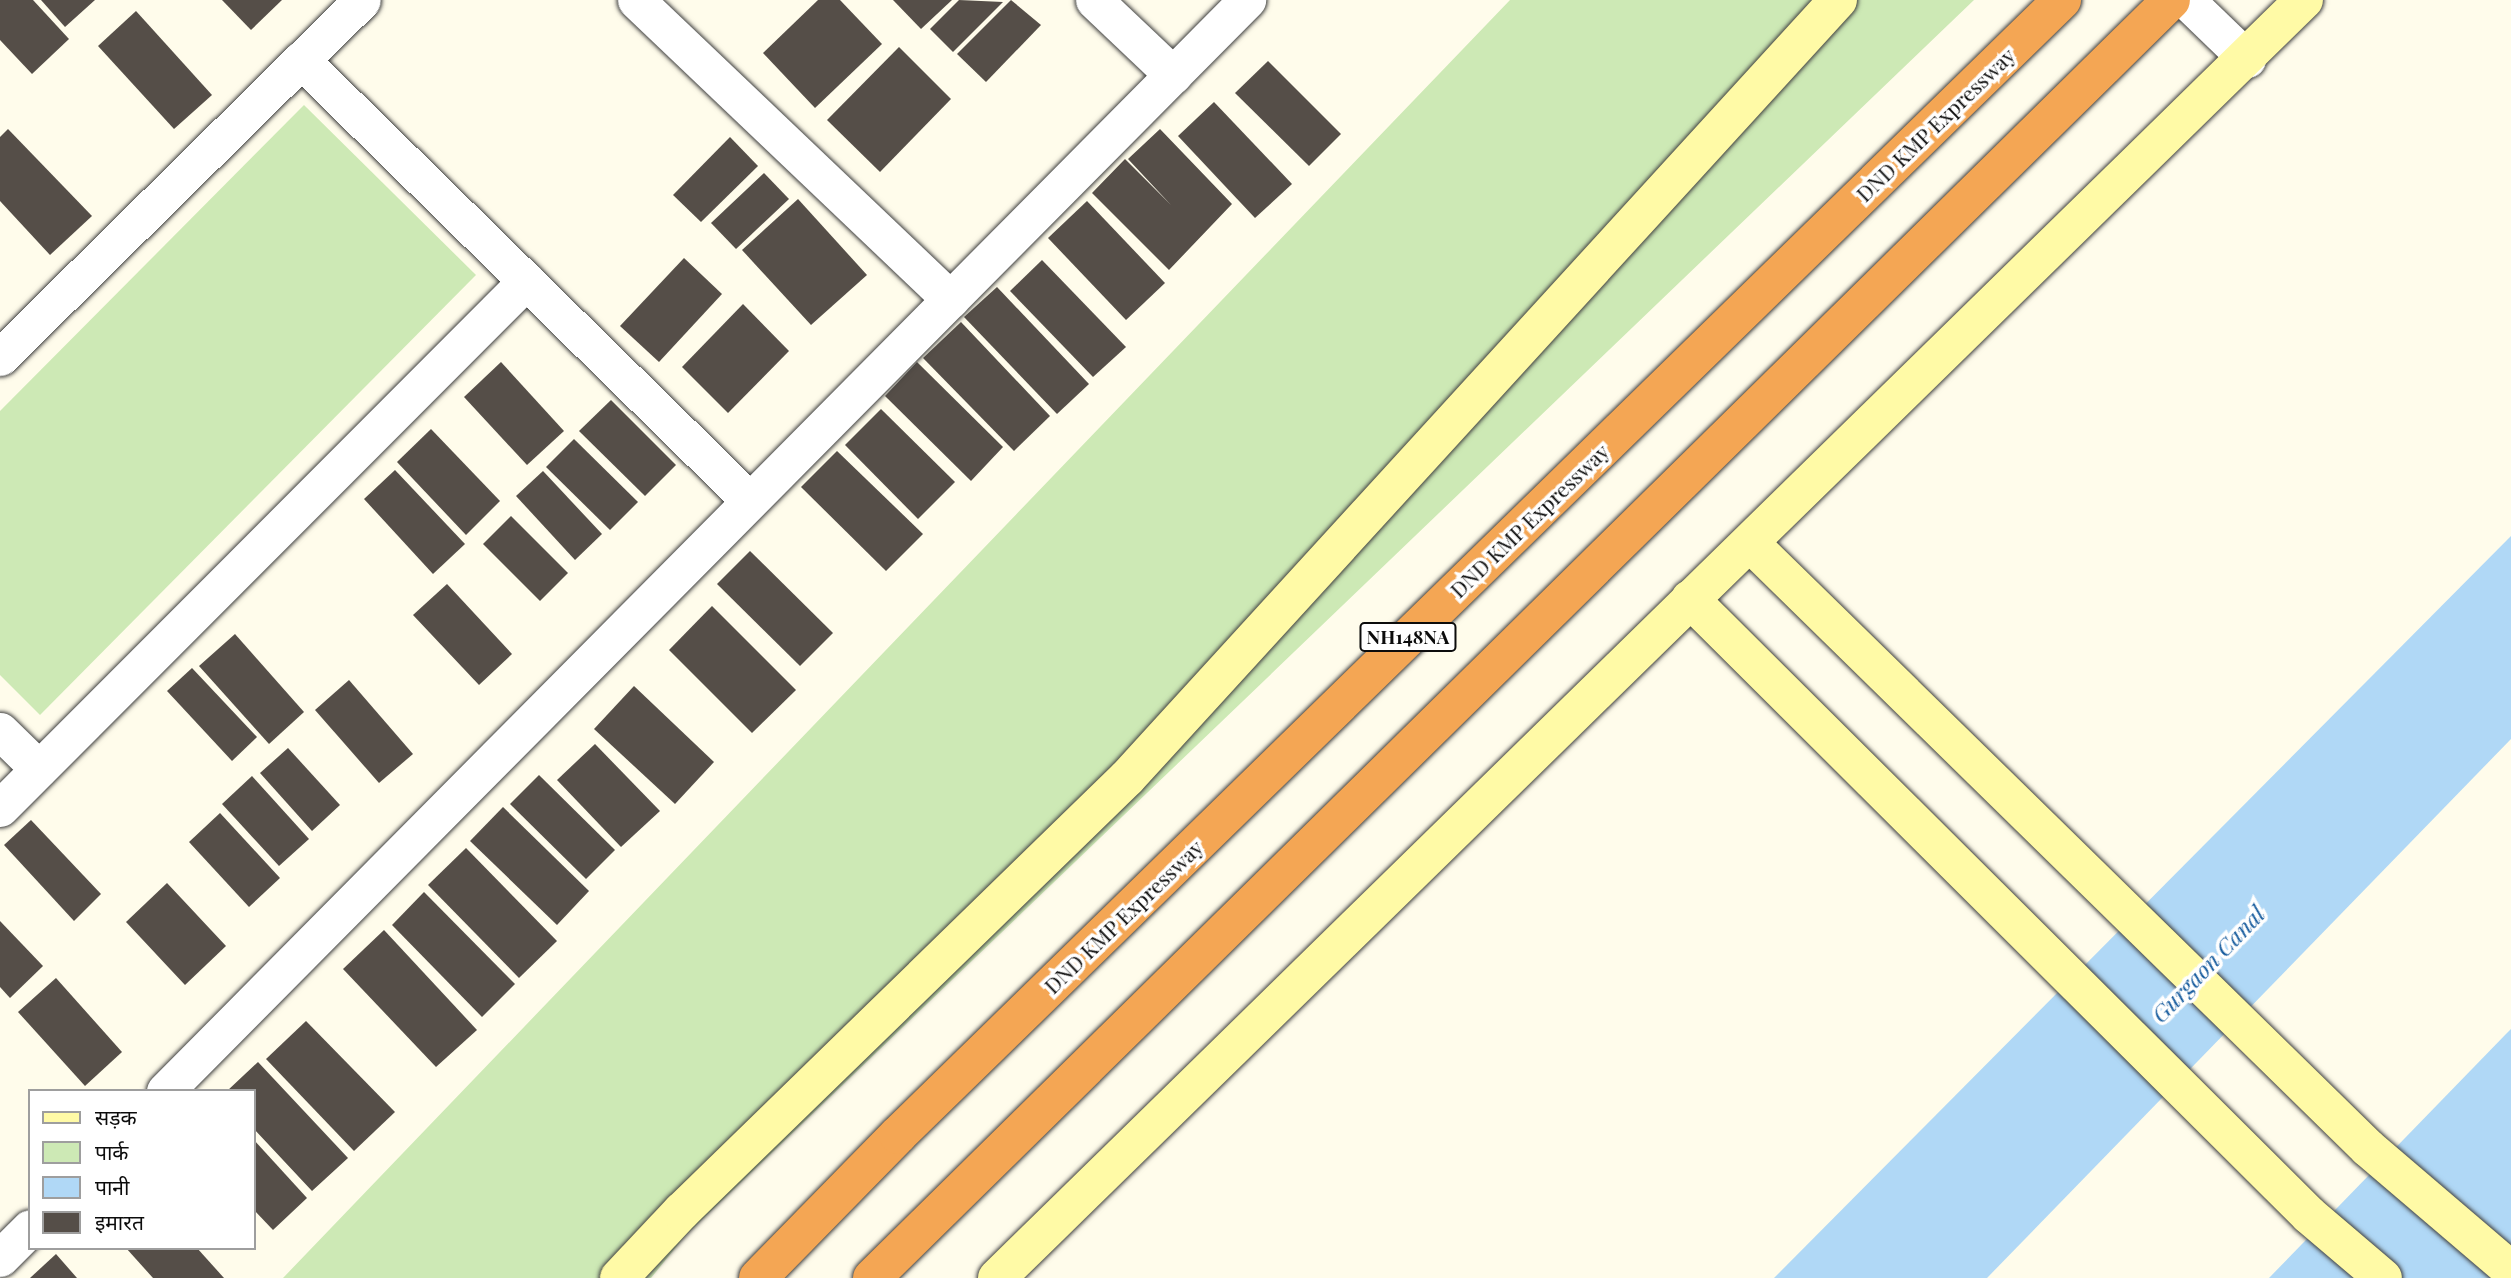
<!DOCTYPE html>
<html>
<head>
<meta charset="utf-8">
<style>
  body { margin:0 }
  #map { position:relative; width:2511px; height:1278px; overflow:hidden; background:#fffceb; font-family:"Playfair Display","Noto Sans Devanagari",serif }
  div>[style] { position:absolute }
  .green>* { inset:0; background:#cde9b5 }
  .water>* { inset:0; background:#b0d8f6 }
  .building>* { inset:0; background:#554e48 }
  .roads { filter:drop-shadow(0 0 2px #3f3f3f) drop-shadow(0 0 2px #3f3f3f) }
  .street>* { height:37px; margin:-18.5px; padding:0 18.5px; transform-origin:18.5px; border-radius:18.5px; background:#fff }
  .secondary>* { height:38px; margin:-19px; padding:0 19px; transform-origin:19px; border-radius:19px; background:#fffaa6 }
  .highway>* { height:38px; margin:-19px; padding:0 19px; transform-origin:19px; border-radius:19px; background:#f4a654 }
  span { translate:-50% -50%; white-space:nowrap; text-align:center; line-height:1.15; -webkit-text-stroke:7px #fff; paint-order:stroke }
  .shield-label span { padding:2px 5px; background:#fff; border:2px solid; border-radius:5px; -webkit-text-stroke-width:0 }
  .shield-label { font-size:19px; color:#0c0c0c; font-weight:700 }
  .street-label { font-size:21px; color:#0c0c0c }
  .water-label { font-size:23px; color:#165b9d; font-style:italic }
  .legend { position:absolute; left:28px; top:1089px; width:228px; height:161px; box-sizing:border-box; background:#fff; border:2px solid #9e9e9e; margin:0; padding:9px 12px; list-style:none; font-size:21px; color:#0c0c0c }
  .legend li { display:flex; align-items:center; gap:14px; height:35px }
  .legend b { width:35px; border:2px solid #9e9e9e }
</style>
</head>
<body>
<div id="map">
  <div class="green">
    <i style="clip-path:polygon(1510px 0,1974px 0,685px 1236px,651px 1278px,283px 1278px)"></i>
    <i style="clip-path:polygon(304px 105px,476px 275px,40px 715px,0 675px,0 411px)"></i>
  </div>
  <div class="water">
    <i style="clip-path:polygon(2511px 536px,2511px 739px,1987px 1278px,1774px 1278px)"></i>
    <i style="clip-path:polygon(2511px 1029px,2511px 1278px,2269px 1278px,2506px 1034px)"></i>
  </div>
  <div class="building">
    <i style="clip-path:polygon(0 0,33px 0,69px 39px,32px 74px,0 40px)"></i>
    <i style="clip-path:polygon(41px 0,95px 0,65px 27px)"></i>
    <i style="clip-path:polygon(222px 0,282px 0,251px 30px)"></i>
    <i style="clip-path:polygon(818px 0,840px 0,882px 44px,815px 108px,763px 53px)"></i>
    <i style="clip-path:polygon(893px 0,952px 0,921px 29px)"></i>
    <i style="clip-path:polygon(959px 0,1003px 2px,953px 52px,930px 29px)"></i>
    <i style="clip-path:polygon(1011px 0,1041px 25px,986px 82px,957px 54px)"></i>
    <i style="clip-path:polygon(136px 11px,212px 95px,174px 129px,98px 46px)"></i>
    <i style="clip-path:polygon(899px 47px,951px 99px,880px 172px,827px 120px)"></i>
    <i style="clip-path:polygon(1268px 61px,1341px 134px,1309px 166px,1235px 93px)"></i>
    <i style="clip-path:polygon(1214px 102px,1292px 184px,1255px 218px,1178px 136px)"></i>
    <i style="clip-path:polygon(8px 129px,92px 216px,50px 255px,0 201px,0 137px)"></i>
    <i style="clip-path:polygon(1160px 129px,1232px 204px,1169px 270px,1092px 193px,1125px 159px,1171px 205px,1128px 159px)"></i>
    <i style="clip-path:polygon(730px 137px,758px 166px,701px 222px,673px 195px)"></i>
    <i style="clip-path:polygon(764px 173px,789px 199px,736px 249px,711px 223px)"></i>
    <i style="clip-path:polygon(798px 199px,867px 275px,811px 325px,742px 250px)"></i>
    <i style="clip-path:polygon(1087px 201px,1165px 283px,1126px 320px,1048px 238px)"></i>
    <i style="clip-path:polygon(684px 258px,722px 294px,659px 362px,620px 326px)"></i>
    <i style="clip-path:polygon(1042px 260px,1126px 347px,1093px 377px,1010px 291px)"></i>
    <i style="clip-path:polygon(997px 287px,1089px 384px,1057px 414px,964px 317px)"></i>
    <i style="clip-path:polygon(743px 304px,789px 351px,728px 413px,682px 367px)"></i>
    <i style="clip-path:polygon(961px 322px,1050px 416px,1014px 451px,923px 358px)"></i>
    <i style="clip-path:polygon(501px 362px,564px 431px,527px 465px,464px 397px)"></i>
    <i style="clip-path:polygon(917px 362px,1003px 447px,971px 481px,885px 396px)"></i>
    <i style="clip-path:polygon(611px 400px,676px 465px,645px 496px,579px 431px)"></i>
    <i style="clip-path:polygon(881px 409px,955px 482px,918px 519px,845px 445px)"></i>
    <i style="clip-path:polygon(431px 429px,500px 501px,466px 535px,397px 462px)"></i>
    <i style="clip-path:polygon(574px 439px,638px 502px,610px 530px,546px 467px)"></i>
    <i style="clip-path:polygon(837px 451px,923px 534px,886px 571px,801px 487px)"></i>
    <i style="clip-path:polygon(395px 470px,465px 544px,433px 574px,364px 499px)"></i>
    <i style="clip-path:polygon(543px 471px,602px 534px,575px 560px,516px 496px)"></i>
    <i style="clip-path:polygon(511px 516px,568px 573px,540px 601px,483px 544px)"></i>
    <i style="clip-path:polygon(750px 551px,833px 633px,800px 666px,717px 584px)"></i>
    <i style="clip-path:polygon(447px 584px,512px 654px,479px 685px,413px 615px)"></i>
    <i style="clip-path:polygon(712px 606px,796px 690px,752px 733px,669px 650px)"></i>
    <i style="clip-path:polygon(235px 634px,304px 712px,269px 744px,199px 666px)"></i>
    <i style="clip-path:polygon(192px 668px,257px 737px,232px 761px,167px 691px)"></i>
    <i style="clip-path:polygon(349px 680px,413px 754px,379px 783px,315px 710px)"></i>
    <i style="clip-path:polygon(634px 686px,714px 762px,675px 804px,594px 729px)"></i>
    <i style="clip-path:polygon(595px 744px,660px 811px,621px 847px,557px 780px)"></i>
    <i style="clip-path:polygon(288px 748px,340px 805px,312px 831px,260px 773px)"></i>
    <i style="clip-path:polygon(539px 775px,615px 850px,586px 879px,510px 804px)"></i>
    <i style="clip-path:polygon(252px 776px,309px 839px,279px 866px,222px 804px)"></i>
    <i style="clip-path:polygon(503px 807px,589px 891px,557px 925px,470px 841px)"></i>
    <i style="clip-path:polygon(220px 813px,280px 878px,249px 907px,189px 842px)"></i>
    <i style="clip-path:polygon(31px 820px,101px 894px,74px 921px,4px 845px)"></i>
    <i style="clip-path:polygon(466px 848px,557px 941px,519px 978px,428px 885px)"></i>
    <i style="clip-path:polygon(167px 883px,226px 946px,185px 985px,126px 922px)"></i>
    <i style="clip-path:polygon(424px 892px,515px 984px,482px 1017px,392px 925px)"></i>
    <i style="clip-path:polygon(0 921px,43px 966px,10px 998px,0 987px)"></i>
    <i style="clip-path:polygon(384px 930px,477px 1030px,436px 1067px,343px 969px)"></i>
    <i style="clip-path:polygon(56px 978px,122px 1052px,85px 1086px,18px 1012px)"></i>
    <i style="clip-path:polygon(306px 1021px,395px 1112px,354px 1151px,266px 1059px)"></i>
    <i style="clip-path:polygon(258px 1062px,348px 1158px,312px 1191px,254px 1129px,254px 1091px,227px 1091px)"></i>
    <i style="clip-path:polygon(254px 1140px,307px 1198px,273px 1230px,254px 1210px)"></i>
    <i style="clip-path:polygon(126px 1248px,197px 1248px,224px 1278px,153px 1278px)"></i>
    <i style="clip-path:polygon(56px 1254px,77px 1278px,30px 1278px)"></i>
  </div>
  <div class="roads">
    <div class="street">
      <i style="left:636px;top:0;width:434px;rotate:43.6deg"></i>
      <i style="left:1094px;top:0;width:109px;rotate:43.5deg"></i>
      <i style="left:2186px;top:0;width:85px;rotate:44deg"></i>
      <i style="left:301px;top:60px;width:629px;rotate:44.48deg"></i>
      <i style="left:0;top:357px;width:508px;rotate:-44.6deg"></i>
      <i style="left:0;top:731px;width:54px;rotate:44.3deg"></i>
      <i style="left:0;top:808px;width:745px;rotate:-45.05deg"></i>
      <i style="left:165px;top:1091px;width:1537px;rotate:-45.24deg"></i>
      <i style="left:0;top:1258px;width:42px;rotate:-45deg"></i>
    </div>
    <div class="secondary">
      <i style="left:1750px;top:543px;width:865px;rotate:44.39deg"></i>
      <i style="left:2368px;top:1148px;width:188px;rotate:40.5deg"></i>
      <i style="left:1690px;top:599px;width:873px;rotate:44.86deg"></i>
      <i style="left:2309px;top:1215px;width:97px;rotate:40.4deg"></i>
      <i style="left:619px;top:1278px;width:91px;rotate:-46.8deg"></i>
      <i style="left:681px;top:1212px;width:622px;rotate:-44.22deg"></i>
      <i style="left:1127px;top:778px;width:1054px;rotate:-47.58deg"></i>
      <i style="left:997px;top:1278px;width:1828px;rotate:-44.36deg"></i>
    </div>
    <div class="highway">
      <i style="left:758px;top:1278px;width:200px;rotate:-45.6deg"></i>
      <i style="left:898px;top:1135px;width:1626px;rotate:-44.28deg"></i>
      <i style="left:872px;top:1278px;width:1822px;rotate:-44.53deg"></i>
    </div>
  </div>
  <div class="shield-label">
    <span style="left:1408px;top:637px">NH148NA</span>
  </div>
  <div class="street-label">
    <span style="left:1935px;top:124px;rotate:-44deg">DND KMP Expressway</span>
    <span style="left:1529px;top:520px;rotate:-44deg">DND KMP Expressway</span>
    <span style="left:1123px;top:916px;rotate:-44deg">DND KMP Expressway</span>
  </div>
  <div class="water-label">
    <span style="left:2208px;top:964px;rotate:-46deg">Gurgaon Canal</span>
  </div>
  <ul class="legend">
  <li><b style="height:9px;background:#fffaa6"></b>सड़क</li>
  <li><b style="height:19px;background:#cde9b5"></b>पार्क</li>
  <li><b style="height:19px;background:#b0d8f6"></b>पानी</li>
  <li><b style="height:19px;background:#554e48"></b>इमारत</li>
  </ul>
</div>
</body>
</html>
